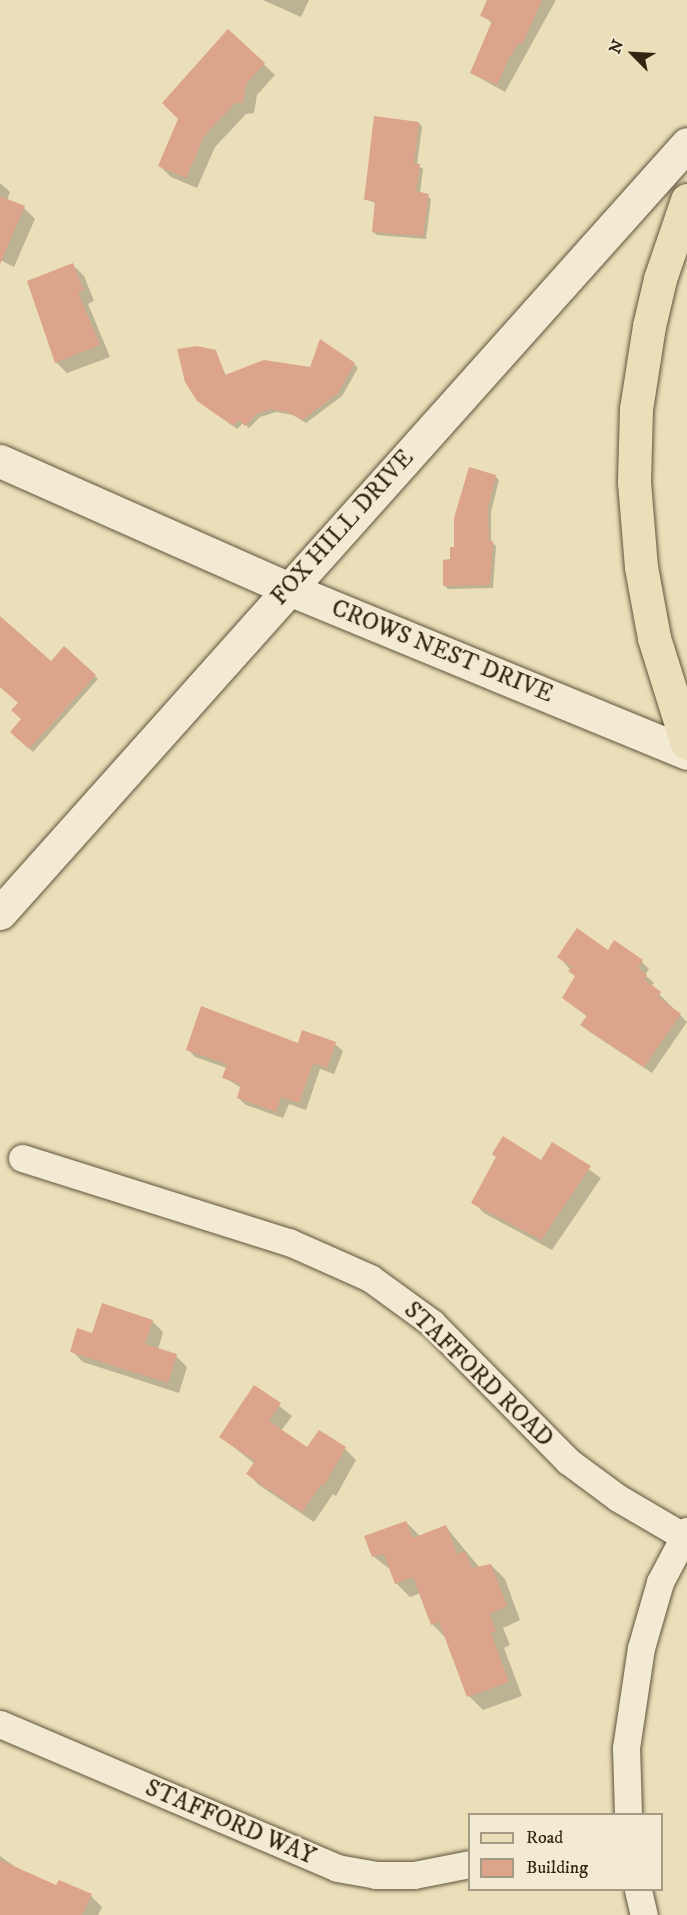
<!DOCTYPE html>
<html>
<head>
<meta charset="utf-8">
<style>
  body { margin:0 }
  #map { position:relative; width:687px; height:1915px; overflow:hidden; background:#ebdfb9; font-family:"IM FELL DW Pica",serif }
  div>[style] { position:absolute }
  .shadow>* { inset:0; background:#0003 }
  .building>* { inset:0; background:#dca48a }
  .roads { filter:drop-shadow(0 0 2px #60543c) drop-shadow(0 0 2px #60543c) }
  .minor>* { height:27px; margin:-13.5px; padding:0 13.5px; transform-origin:13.5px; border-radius:13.5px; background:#f2ead2 }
  .tertiary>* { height:33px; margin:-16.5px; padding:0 16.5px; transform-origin:16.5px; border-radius:16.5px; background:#f2ead2 }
  .primary>* { height:33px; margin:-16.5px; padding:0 16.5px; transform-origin:16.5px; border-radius:16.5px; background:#ebdfb9 }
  span { translate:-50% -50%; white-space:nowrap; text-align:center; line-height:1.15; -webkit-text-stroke:6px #f2ead2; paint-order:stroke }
  .street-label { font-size:24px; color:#322512 }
  .legend { position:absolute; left:468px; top:1813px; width:195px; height:78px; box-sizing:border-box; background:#f2ead2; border:2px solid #a59b85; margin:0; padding:8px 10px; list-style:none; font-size:18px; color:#322512 }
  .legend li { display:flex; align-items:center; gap:12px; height:30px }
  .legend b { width:30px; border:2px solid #a59b85 }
  .north { position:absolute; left:603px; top:24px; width:60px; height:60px; -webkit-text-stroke:4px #f2ead2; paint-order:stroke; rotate:294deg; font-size:16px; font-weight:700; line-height:24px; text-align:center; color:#322512 }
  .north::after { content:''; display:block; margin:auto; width:21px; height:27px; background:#322512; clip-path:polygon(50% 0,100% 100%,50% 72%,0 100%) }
</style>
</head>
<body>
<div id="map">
  <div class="shadow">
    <i style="clip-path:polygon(263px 0,309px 0,301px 17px)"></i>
    <i style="clip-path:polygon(489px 0,556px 0,505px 92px,471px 73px,493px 24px,482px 15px)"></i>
    <i style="clip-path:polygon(229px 31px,275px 75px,257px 95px,254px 113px,246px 114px,215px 147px,197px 188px,171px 177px,160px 166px)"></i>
    <i style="clip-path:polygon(419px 123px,422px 127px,417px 165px,423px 169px,420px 193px,431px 199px,426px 239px,377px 235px,373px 232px,377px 204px,366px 199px)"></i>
    <i style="clip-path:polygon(0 183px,10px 192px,7px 200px,24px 208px,35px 219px,14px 267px,0 260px)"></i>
    <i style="clip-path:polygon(73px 265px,84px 276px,94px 301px,88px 304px,110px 357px,67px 373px,56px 362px)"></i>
    <i style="clip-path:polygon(215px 351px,226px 376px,354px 364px,358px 368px,342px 396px,306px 423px,293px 415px,276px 412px,260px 417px,249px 428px,243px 423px,237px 429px,203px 404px)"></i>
    <i style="clip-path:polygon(495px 476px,499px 480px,491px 512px,491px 541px,496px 546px,493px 588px,448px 589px,444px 585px,456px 548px)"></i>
    <i style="clip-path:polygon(0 618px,51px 663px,64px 648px,98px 679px,33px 752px,12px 732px,23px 720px,20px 703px,0 686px)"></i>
    <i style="clip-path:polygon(608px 952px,642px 962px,649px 969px,645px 975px,654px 983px,651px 986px,687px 1022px,652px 1073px,590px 1032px,582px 1025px,588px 1017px,563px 998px,576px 976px,559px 957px)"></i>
    <i style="clip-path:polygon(335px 1044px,343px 1051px,334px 1074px,320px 1069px,306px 1110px,289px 1104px,283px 1118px,246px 1105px,238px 1098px,241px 1088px,224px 1077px,227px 1068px,195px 1057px,188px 1049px)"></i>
    <i style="clip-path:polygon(553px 1144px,601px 1178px,552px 1250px,484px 1213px,473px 1202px,542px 1162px)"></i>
    <i style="clip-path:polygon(152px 1321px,163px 1332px,158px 1350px,176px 1356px,187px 1367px,179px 1393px,83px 1362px,72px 1351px,93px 1335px)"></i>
    <i style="clip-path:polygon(255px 1387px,292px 1416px,281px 1431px,308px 1449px,345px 1449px,356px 1460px,336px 1496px,333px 1494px,314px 1522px,259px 1485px,248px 1474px,255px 1464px,221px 1437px)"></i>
    <i style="clip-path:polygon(406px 1522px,420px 1536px,446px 1527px,479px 1567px,491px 1565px,505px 1579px,520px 1620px,503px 1628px,510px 1645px,504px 1648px,522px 1696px,483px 1710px,469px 1696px,446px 1638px,432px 1624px,421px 1593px,410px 1597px,396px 1583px,391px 1570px,374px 1557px,366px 1537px)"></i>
    <i style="clip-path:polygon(0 1856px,21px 1871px,57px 1887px,91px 1896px,102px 1907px,98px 1915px,0 1915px)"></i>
  </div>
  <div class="building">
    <i style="clip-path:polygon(487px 0,542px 0,522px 45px,519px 43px,509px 58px,497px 85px,470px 73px,492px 21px,480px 16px)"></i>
    <i style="clip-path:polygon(228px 29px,265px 63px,246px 84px,243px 103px,235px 103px,204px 136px,186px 178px,158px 166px,178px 119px,162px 103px)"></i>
    <i style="clip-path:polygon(374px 116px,419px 122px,414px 163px,420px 164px,416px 191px,429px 194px,423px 236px,372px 232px,375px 201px,364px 200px)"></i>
    <i style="clip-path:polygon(0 196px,25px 206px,0 264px)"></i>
    <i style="clip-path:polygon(73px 263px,84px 290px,78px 292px,100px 345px,55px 363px,27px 281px)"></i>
    <i style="clip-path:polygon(320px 339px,355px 363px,338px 393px,302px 420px,288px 412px,271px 409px,256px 414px,245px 426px,239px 420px,233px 426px,197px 401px,185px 382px,177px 349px,197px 346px,216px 350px,225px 375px,264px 360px,310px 367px)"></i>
    <i style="clip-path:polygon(469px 467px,496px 475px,488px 508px,489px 541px,493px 541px,490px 585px,443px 586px,443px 560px,450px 559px,450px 547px,454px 547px,454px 518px)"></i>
    <i style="clip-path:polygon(0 616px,51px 661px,64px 646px,96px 675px,29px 749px,10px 732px,21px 719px,11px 710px,18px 703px,0 687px)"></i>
    <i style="clip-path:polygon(577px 928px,608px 950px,614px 940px,643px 960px,638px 968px,647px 975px,644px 979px,661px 992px,658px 997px,681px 1014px,644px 1067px,580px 1025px,587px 1016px,562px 998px,575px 976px,568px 971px,572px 967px,557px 957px)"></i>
    <i style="clip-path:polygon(201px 1006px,298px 1043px,302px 1030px,336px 1042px,327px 1068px,313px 1063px,299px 1103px,281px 1097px,276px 1112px,237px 1098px,241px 1084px,222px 1078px,227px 1064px,186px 1050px)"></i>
    <i style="clip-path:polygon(503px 1136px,541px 1160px,552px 1142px,591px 1166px,541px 1240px,471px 1203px,496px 1157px,492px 1154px)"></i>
    <i style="clip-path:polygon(102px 1303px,153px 1320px,145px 1344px,177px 1354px,168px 1383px,70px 1352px,77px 1328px,92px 1333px)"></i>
    <i style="clip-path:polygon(254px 1385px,281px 1403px,269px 1421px,307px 1447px,319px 1430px,346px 1447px,324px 1486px,321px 1484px,302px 1512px,246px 1474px,255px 1461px,219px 1437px)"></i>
    <i style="clip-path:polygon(406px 1521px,413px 1538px,446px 1525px,457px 1554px,465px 1551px,472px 1568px,491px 1564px,507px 1606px,490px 1614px,496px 1631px,491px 1633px,509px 1682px,467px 1697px,439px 1622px,431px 1625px,413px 1577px,395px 1584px,384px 1554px,372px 1557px,364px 1536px)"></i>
    <i style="clip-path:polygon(0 1860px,56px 1885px,59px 1880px,92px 1894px,82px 1915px,0 1915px)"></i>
  </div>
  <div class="roads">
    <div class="minor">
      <i style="left:22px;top:1158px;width:280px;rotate:17.5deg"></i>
      <i style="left:289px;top:1242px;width:89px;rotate:24deg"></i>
      <i style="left:370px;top:1278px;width:77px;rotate:36deg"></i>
      <i style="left:432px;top:1323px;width:194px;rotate:45.4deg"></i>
      <i style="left:568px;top:1461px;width:62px;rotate:36.5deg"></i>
      <i style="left:618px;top:1498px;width:75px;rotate:30.3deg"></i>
      <i style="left:0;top:1724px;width:366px;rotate:23.1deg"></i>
      <i style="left:337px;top:1868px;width:39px;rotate:10deg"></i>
      <i style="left:375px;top:1875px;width:39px"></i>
      <i style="left:414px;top:1875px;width:57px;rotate:-11.1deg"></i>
      <i style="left:628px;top:1814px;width:66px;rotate:-91.7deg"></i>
      <i style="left:626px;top:1748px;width:101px;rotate:-81.5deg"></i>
      <i style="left:641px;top:1648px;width:69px;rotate:-73.9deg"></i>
      <i style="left:660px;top:1582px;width:58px;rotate:-62.1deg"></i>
      <i style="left:638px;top:1890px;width:26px;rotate:77deg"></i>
    </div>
    <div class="tertiary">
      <i style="left:0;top:461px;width:316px;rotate:23.9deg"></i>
      <i style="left:289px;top:589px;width:430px;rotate:22.4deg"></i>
      <i style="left:0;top:913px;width:1031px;rotate:-48.22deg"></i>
    </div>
    <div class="primary">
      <i style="left:687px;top:200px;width:83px;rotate:108.9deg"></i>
      <i style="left:660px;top:279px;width:48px;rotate:103.2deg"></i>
      <i style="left:649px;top:326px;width:84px;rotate:98.9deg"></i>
      <i style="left:636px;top:409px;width:73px;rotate:91.6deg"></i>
      <i style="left:634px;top:482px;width:85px;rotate:85.3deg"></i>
      <i style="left:641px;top:567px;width:72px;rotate:79.6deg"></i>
      <i style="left:654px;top:638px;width:110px;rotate:72.6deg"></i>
    </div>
  </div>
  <div class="street-label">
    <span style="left:343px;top:528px;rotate:-48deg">FOX HILL DRIVE</span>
    <span style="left:442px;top:652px;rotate:22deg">CROWS NEST DRIVE</span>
    <span style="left:478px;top:1375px;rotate:44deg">STAFFORD ROAD</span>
    <span style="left:230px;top:1823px;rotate:23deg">STAFFORD WAY</span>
  </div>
  <ul class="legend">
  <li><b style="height:8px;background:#ebdfb9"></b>Road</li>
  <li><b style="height:16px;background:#dca48a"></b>Building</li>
  </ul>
  <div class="north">N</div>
</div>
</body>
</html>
